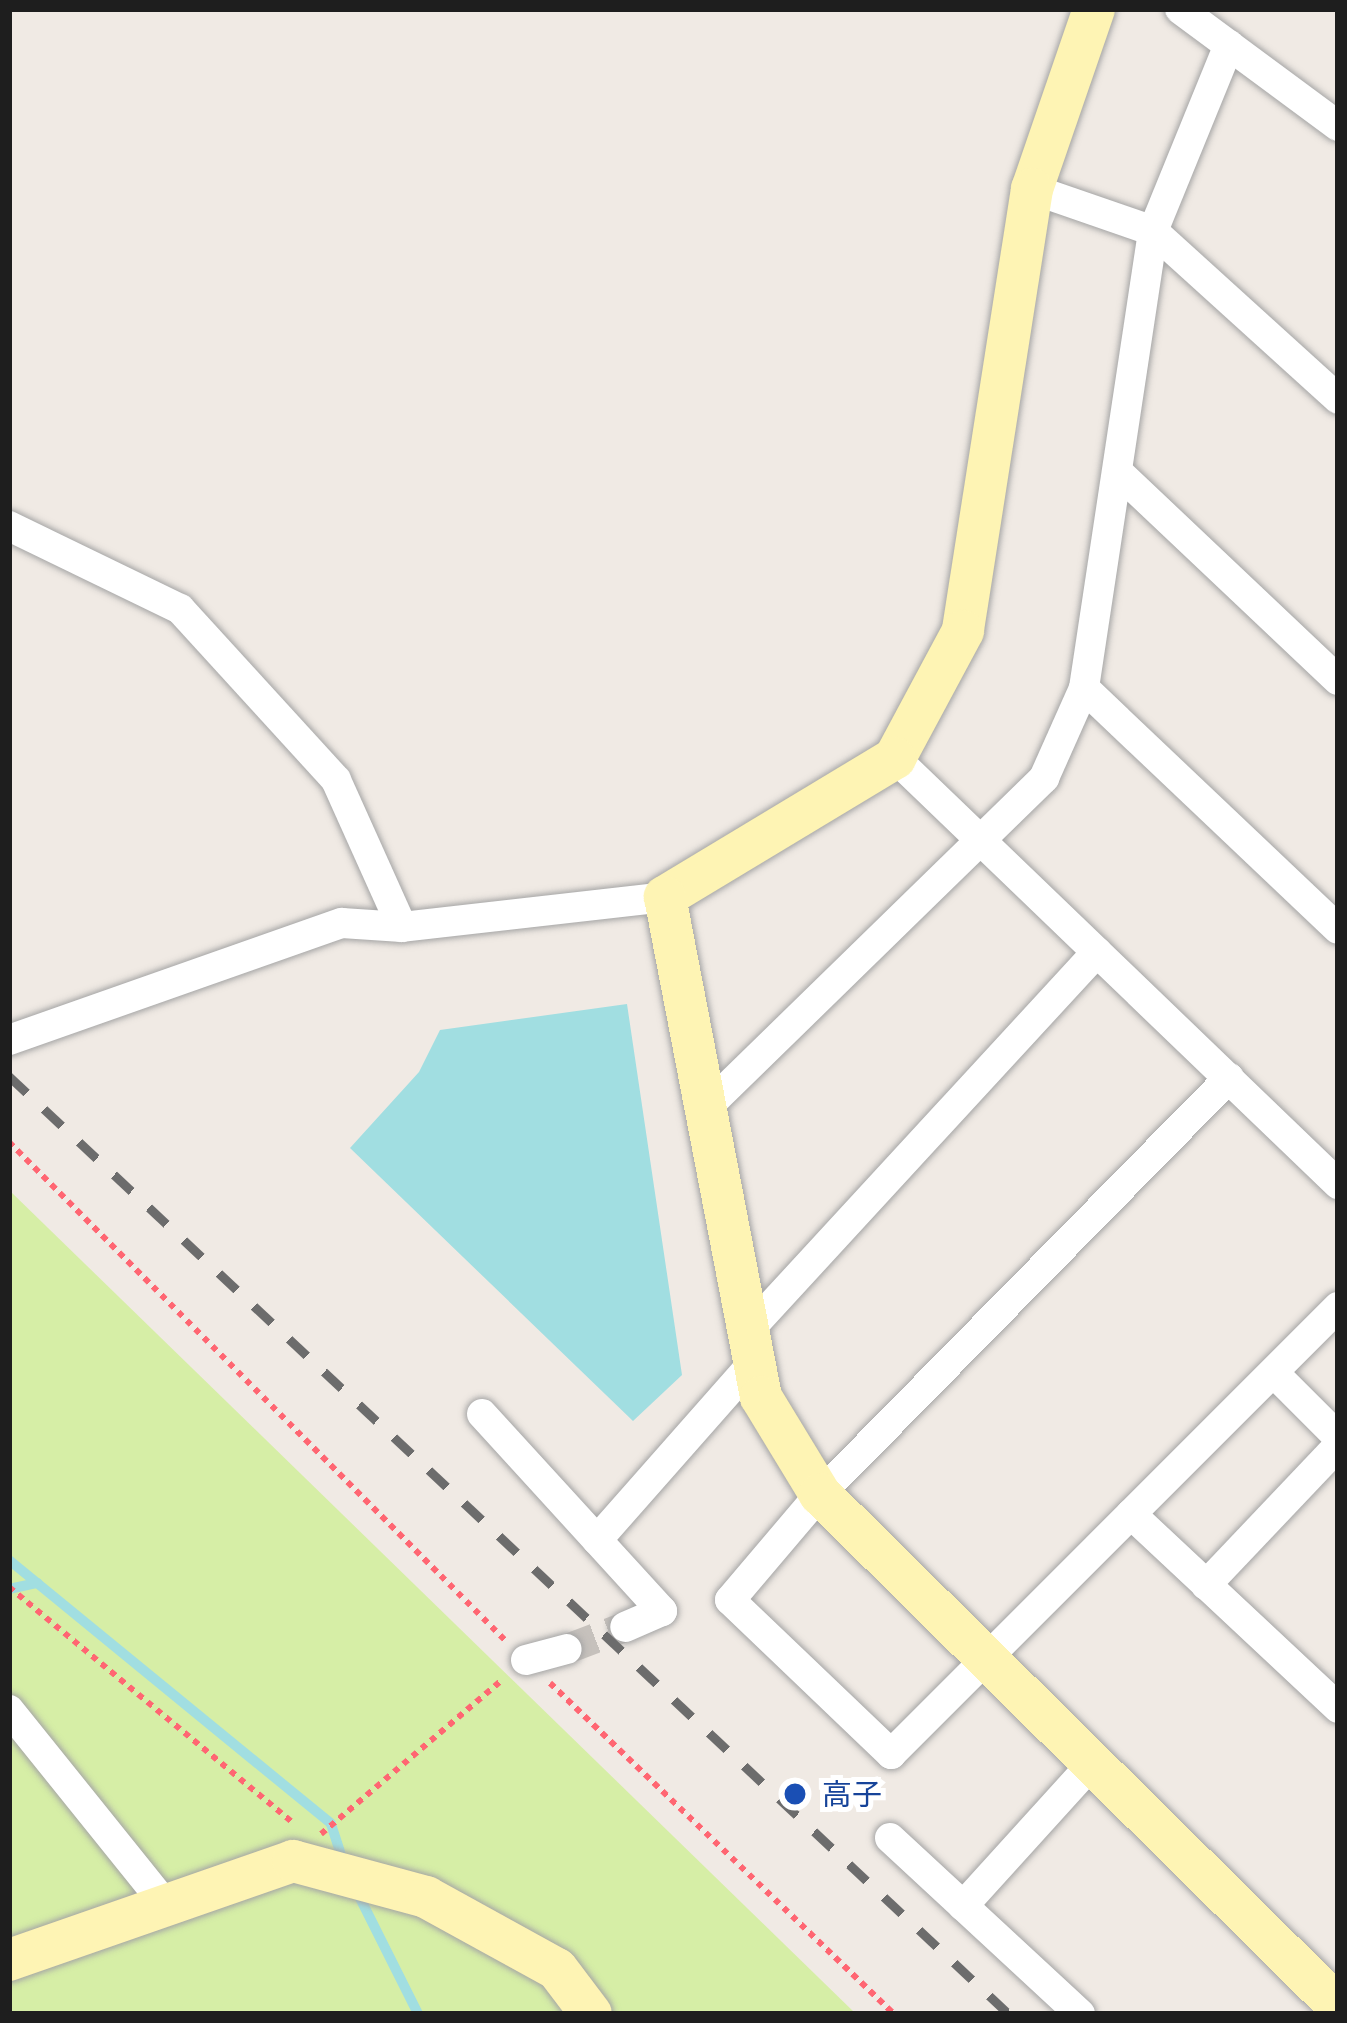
<!DOCTYPE html>
<html>
<head>
<meta charset="utf-8">
<style>
  body { margin:0 }
  #map { position:relative; width:1347px; height:2023px; overflow:hidden; background:#f0eae4; font-family:"Titillium Web","Noto Sans JP",sans-serif }
  div>[style] { position:absolute }
  .grass>* { inset:0; background:#d6eea6 }
  .water>* { inset:0; background:#a1dee1 }
  .stream>* { height:10px; margin:-5px; padding:0 5px; transform-origin:5px; border-radius:5px; background:#a1dee1 }
  .street-tunnel>* { height:30px; margin-top:-15px; transform-origin:0; background:repeating-linear-gradient(90deg,#c6c1bc 0 30px,transparent 0 45px) }
  .path>* { height:6px; margin-top:-3px; transform-origin:0; background:repeating-linear-gradient(90deg,#ff6672 0 6px,transparent 0 12px) }
  .roads { filter:drop-shadow(0 0 3px #a5a5a5) drop-shadow(0 0 3px #a5a5a5) }
  .street>* { height:30px; margin:-15px; padding:0 15px; transform-origin:15px; border-radius:15px; background:#fff }
  .secondary>* { height:42px; margin:-21px; padding:0 21px; transform-origin:21px; border-radius:21px; background:#fef4b4 }
  .rail>* { height:9px; margin-top:-4.5px; transform-origin:0; background:repeating-linear-gradient(90deg,#6c6c6c 0 24px,transparent 0 48px) }
  .dots>* { width:33px; height:33px; translate:-50% -50%; box-sizing:border-box; border:6px solid #fff; border-radius:50% }
  span { translate:-50% -50%; white-space:nowrap; text-align:center; line-height:1.15; -webkit-text-stroke:10px #fff; paint-order:stroke }
  .transit-label { font-size:30px; color:#164399 }
  .left { translate:0 -50%; text-align:left }
  .frame { position:absolute; inset:0; border:12px solid #1e1e1e; pointer-events:none }
</style>
</head>
<body>
<div id="map">
  <div class="grass">
    <i style="clip-path:polygon(9px 1190px,856px 2014px,9px 2014px)"></i>
  </div>
  <div class="water">
    <i style="clip-path:polygon(627px 1004px,682px 1375px,633px 1421px,350px 1148px,419px 1072px,440px 1030px)"></i>
  </div>
  <div class="stream">
    <i style="left:9px;top:1560px;width:416px;rotate:39.3deg"></i>
    <i style="left:331px;top:1824px;width:42px;rotate:72deg"></i>
    <i style="left:9px;top:1589px;width:29px;rotate:-12deg"></i>
    <i style="left:357px;top:1892px;width:136px;rotate:63.4deg"></i>
  </div>
  <div class="street-tunnel">
    <i style="left:567px;top:1649px;width:62px;rotate:-20.8deg"></i>
  </div>
  <div class="path">
    <i style="left:9px;top:1142px;width:704px;rotate:45.12deg"></i>
    <i style="left:9px;top:1587px;width:369px;rotate:39.7deg"></i>
    <i style="left:550px;top:1683px;width:477px;rotate:43.9deg"></i>
    <i style="left:321px;top:1834px;width:239px;rotate:-40.4deg"></i>
  </div>
  <div class="roads">
    <div class="street">
      <i style="left:1180px;top:9px;width:197px;rotate:36.5deg"></i>
      <i style="left:1032px;top:189px;width:128px;rotate:19.1deg"></i>
      <i style="left:1153px;top:231px;width:250px;rotate:42.2deg"></i>
      <i style="left:1120px;top:474px;width:300px;rotate:43.4deg"></i>
      <i style="left:9px;top:526px;width:190px;rotate:25.9deg"></i>
      <i style="left:180px;top:609px;width:231px;rotate:47.6deg"></i>
      <i style="left:336px;top:780px;width:161px;rotate:65.8deg"></i>
      <i style="left:1084px;top:688px;width:350px;rotate:43.5deg"></i>
      <i style="left:895px;top:758px;width:615px;rotate:43.88deg"></i>
      <i style="left:9px;top:1040px;width:353px;rotate:-19.4deg"></i>
      <i style="left:342px;top:923px;width:60px;rotate:3.8deg"></i>
      <i style="left:402px;top:927px;width:265px;rotate:-6.5deg"></i>
      <i style="left:1229px;top:1078px;width:583px;rotate:134.51deg"></i>
      <i style="left:820px;top:1494px;width:139px;rotate:130.3deg"></i>
      <i style="left:730px;top:1600px;width:223px;rotate:43.7deg"></i>
      <i style="left:891px;top:1754px;width:632px;rotate:-45deg"></i>
      <i style="left:708px;top:1106px;width:470px;rotate:-44.3deg"></i>
      <i style="left:1044px;top:778px;width:98px;rotate:-66deg"></i>
      <i style="left:1084px;top:688px;width:462px;rotate:-81.4deg"></i>
      <i style="left:1153px;top:231px;width:201px;rotate:-67.8deg"></i>
      <i style="left:746px;top:1333px;width:518px;rotate:-47.35deg"></i>
      <i style="left:1274px;top:1373px;width:91px;rotate:45deg"></i>
      <i style="left:482px;top:1414px;width:267px;rotate:47.6deg"></i>
      <i style="left:662px;top:1611px;width:40px;rotate:156.6deg"></i>
      <i style="left:1131px;top:1514px;width:284px;rotate:43.1deg"></i>
      <i style="left:597px;top:1540px;width:236px;rotate:-48.6deg"></i>
      <i style="left:1206px;top:1585px;width:192px;rotate:-46.5deg"></i>
      <i style="left:526px;top:1660px;width:42px;rotate:-15deg"></i>
      <i style="left:9px;top:1710px;width:250px;rotate:51.2deg"></i>
      <i style="left:890px;top:1838px;width:259px;rotate:42.8deg"></i>
      <i style="left:963px;top:1906px;width:189px;rotate:-47.8deg"></i>
    </div>
    <div class="secondary">
      <i style="left:1094px;top:9px;width:190px;rotate:109deg"></i>
      <i style="left:1032px;top:189px;width:447px;rotate:98.9deg"></i>
      <i style="left:963px;top:631px;width:144px;rotate:118.2deg"></i>
      <i style="left:895px;top:758px;width:269px;rotate:148.9deg"></i>
      <i style="left:665px;top:897px;width:509px;rotate:79.13deg"></i>
      <i style="left:761px;top:1397px;width:114px;rotate:58.7deg"></i>
      <i style="left:820px;top:1494px;width:728px;rotate:44.67deg"></i>
      <i style="left:9px;top:1960px;width:301px;rotate:-19.2deg"></i>
      <i style="left:293px;top:1861px;width:138px;rotate:15.1deg"></i>
      <i style="left:426px;top:1897px;width:149px;rotate:28.8deg"></i>
      <i style="left:557px;top:1969px;width:56px;rotate:52.9deg"></i>
    </div>
  </div>
  <div class="rail">
    <i style="left:9px;top:1076px;width:1371px;rotate:43.17deg"></i>
  </div>
  <div class="dots">
    <i style="left:795px;top:1794px;background:#1a4fb4"></i>
  </div>
  <div class="transit-label">
    <span class="left" style="left:822px;top:1794px">高子</span>
  </div>
  <div class="frame"></div>
</div>
</body>
</html>
